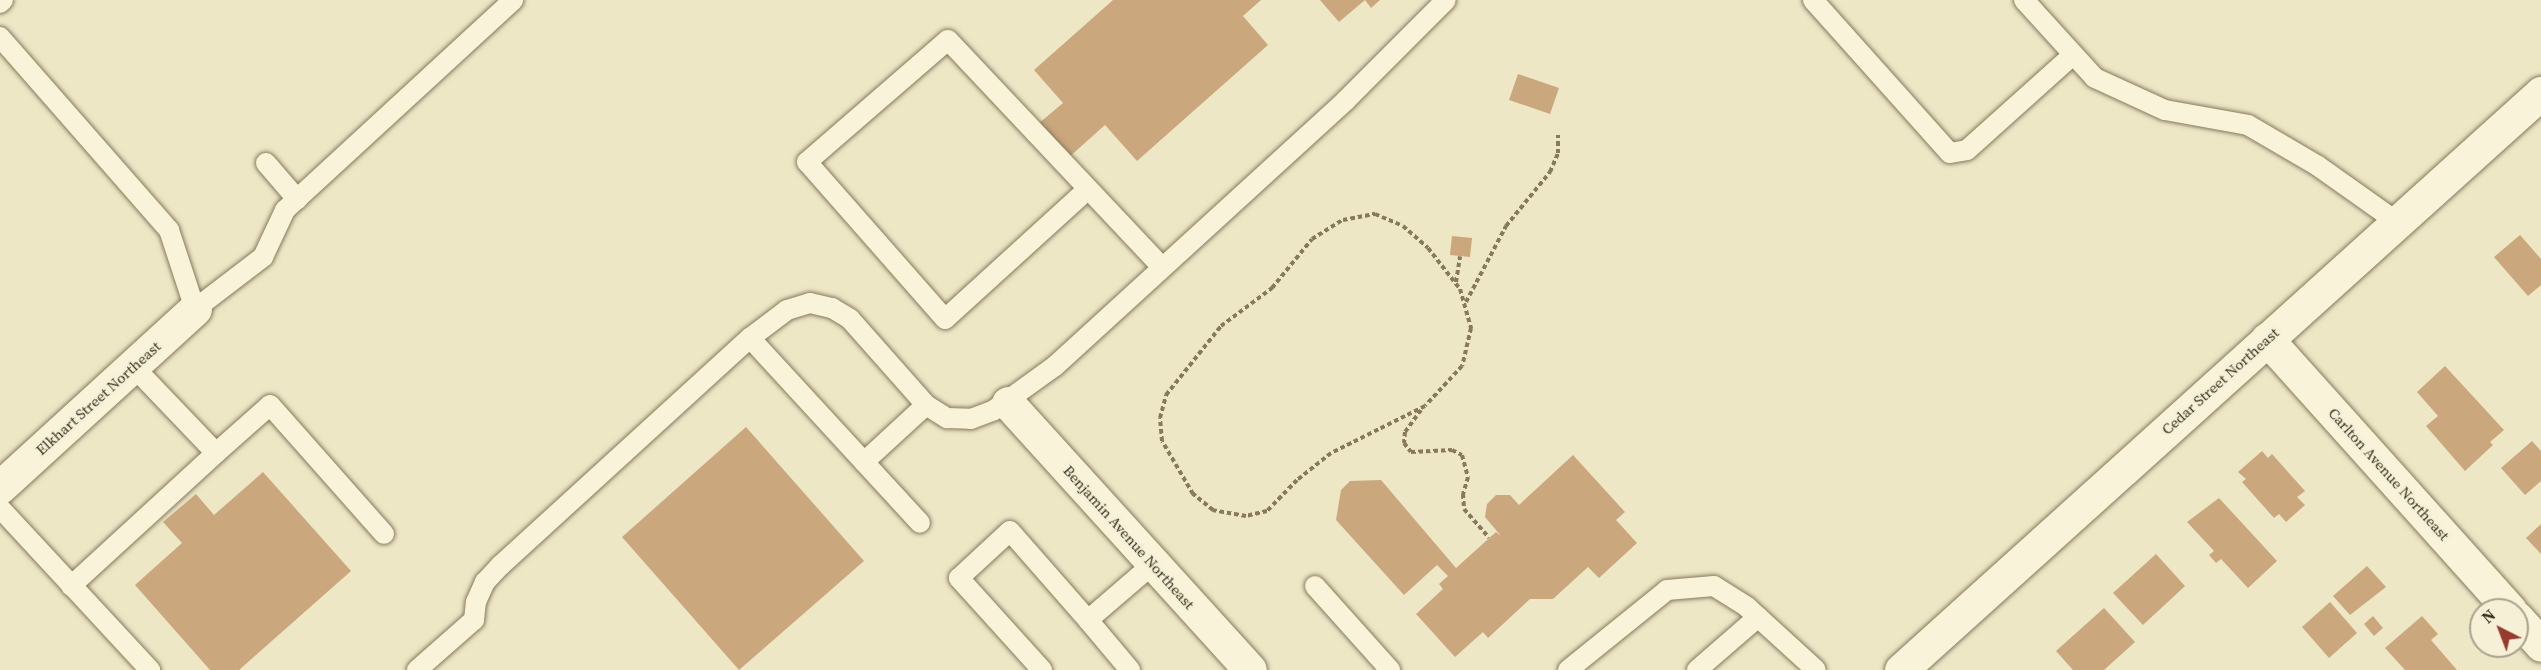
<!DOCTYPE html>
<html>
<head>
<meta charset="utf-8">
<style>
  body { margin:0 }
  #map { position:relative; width:2541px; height:670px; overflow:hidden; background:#ede7c6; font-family:"Source Serif 4",serif }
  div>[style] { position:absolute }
  .building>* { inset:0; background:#caa77d }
  .path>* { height:4px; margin-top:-2px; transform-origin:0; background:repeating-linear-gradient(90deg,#88795c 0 4.5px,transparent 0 7.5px) }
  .roads { filter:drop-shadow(0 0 2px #88795c) drop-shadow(0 0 2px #88795c) }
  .service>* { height:20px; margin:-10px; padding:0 10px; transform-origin:10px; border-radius:10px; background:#f8f3d9 }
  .minor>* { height:33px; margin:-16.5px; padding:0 16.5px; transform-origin:16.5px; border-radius:16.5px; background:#f8f3d9 }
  span { translate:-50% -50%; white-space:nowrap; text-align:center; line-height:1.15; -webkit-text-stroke:4.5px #f5f0d6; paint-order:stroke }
  .street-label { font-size:15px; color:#392f20 }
  .north { position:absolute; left:2469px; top:598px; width:60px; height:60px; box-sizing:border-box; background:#f5f0d6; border:2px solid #aaa38d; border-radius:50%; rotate:318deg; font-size:16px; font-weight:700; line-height:24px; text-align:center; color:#392f20 }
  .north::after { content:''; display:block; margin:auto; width:21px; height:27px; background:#963b2e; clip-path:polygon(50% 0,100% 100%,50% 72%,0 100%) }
</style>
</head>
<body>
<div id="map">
  <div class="building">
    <i style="clip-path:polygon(1113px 0,1261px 0,1243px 16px,1268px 45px,1137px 161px,1105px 125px,1068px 158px,1038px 124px,1063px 103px,1034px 70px)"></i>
    <i style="clip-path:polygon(1320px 0,1380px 0,1371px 8px,1365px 0,1339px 22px)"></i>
    <i style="clip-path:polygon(1518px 74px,1559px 88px,1550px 114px,1509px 100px)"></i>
    <i style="clip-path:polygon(2520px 235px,2541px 259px,2541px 285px,2528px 296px,2494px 257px)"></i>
    <i style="clip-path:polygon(1452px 236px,1472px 238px,1470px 257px,1450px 255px)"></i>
    <i style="clip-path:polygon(2445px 366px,2504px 430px,2490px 442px,2493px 445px,2465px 471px,2426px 426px,2438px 416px,2417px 392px)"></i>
    <i style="clip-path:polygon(746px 427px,864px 561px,739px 670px,622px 537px)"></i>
    <i style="clip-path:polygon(2532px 441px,2541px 451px,2541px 481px,2525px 495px,2501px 468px)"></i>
    <i style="clip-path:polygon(2262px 451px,2268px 458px,2272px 454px,2305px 491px,2297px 497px,2305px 505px,2286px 522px,2279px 514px,2274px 518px,2242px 482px,2246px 479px,2238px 472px)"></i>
    <i style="clip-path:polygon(1573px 455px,1625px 512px,1616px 520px,1637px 543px,1599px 578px,1588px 567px,1553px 599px,1530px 599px,1488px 638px,1483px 632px,1455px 657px,1416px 614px,1443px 589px,1439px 584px,1448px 576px,1437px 565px,1404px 595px,1336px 520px,1341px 490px,1350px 481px,1381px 480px,1456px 568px,1496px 532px,1501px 536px,1485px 517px,1487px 504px,1496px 495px,1510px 495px,1519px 505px)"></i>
    <i style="clip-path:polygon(263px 472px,351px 571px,239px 670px,210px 670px,135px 585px,182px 543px,163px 522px,196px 494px,214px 515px)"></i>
    <i style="clip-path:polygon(2219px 498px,2277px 561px,2248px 588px,2221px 559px,2216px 563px,2209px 555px,2214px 551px,2187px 522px)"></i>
    <i style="clip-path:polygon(2541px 524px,2541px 554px,2526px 538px)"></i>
    <i style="clip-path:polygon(2156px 554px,2185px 586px,2143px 625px,2113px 593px)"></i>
    <i style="clip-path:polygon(2367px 566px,2386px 587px,2350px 615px,2333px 596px)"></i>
    <i style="clip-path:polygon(2330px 602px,2357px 633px,2329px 658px,2302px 627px)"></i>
    <i style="clip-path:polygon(2104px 608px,2135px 642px,2104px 670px,2073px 670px,2056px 651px)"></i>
    <i style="clip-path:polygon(2373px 616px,2383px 628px,2374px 636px,2364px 624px)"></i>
    <i style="clip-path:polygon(2422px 616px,2438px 634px,2431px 640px,2457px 670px,2405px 670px,2385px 648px)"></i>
  </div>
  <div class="path">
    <i style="left:1375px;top:214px;width:30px;rotate:23deg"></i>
    <i style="left:1403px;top:226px;width:33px;rotate:41deg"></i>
    <i style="left:1428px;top:248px;width:52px;rotate:52deg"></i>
    <i style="left:1460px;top:289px;width:41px;rotate:74.2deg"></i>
    <i style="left:1471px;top:328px;width:39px;rotate:103deg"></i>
    <i style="left:1462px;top:366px;width:54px;rotate:132.8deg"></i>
    <i style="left:1425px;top:406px;width:105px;rotate:153.4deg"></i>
    <i style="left:1331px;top:453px;width:43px;rotate:141.5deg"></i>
    <i style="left:1297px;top:480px;width:43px;rotate:134.1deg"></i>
    <i style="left:1267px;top:511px;width:22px;rotate:167deg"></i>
    <i style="left:1246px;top:516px;width:34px;rotate:-170deg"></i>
    <i style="left:1213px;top:510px;width:26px;rotate:-141deg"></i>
    <i style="left:1193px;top:494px;width:61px;rotate:-120.3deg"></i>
    <i style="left:1162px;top:441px;width:23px;rotate:-95deg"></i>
    <i style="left:1160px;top:418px;width:24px;rotate:-75deg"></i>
    <i style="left:1166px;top:395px;width:88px;rotate:-51.4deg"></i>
    <i style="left:1221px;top:326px;width:64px;rotate:-36.7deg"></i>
    <i style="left:1272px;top:288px;width:63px;rotate:-50.8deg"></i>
    <i style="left:1312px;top:239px;width:36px;rotate:-32deg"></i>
    <i style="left:1343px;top:220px;width:33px;rotate:-11deg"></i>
    <i style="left:1456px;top:282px;width:26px;rotate:-81deg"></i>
    <i style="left:1466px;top:302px;width:86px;rotate:-62.2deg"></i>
    <i style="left:1506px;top:226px;width:70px;rotate:-50.8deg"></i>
    <i style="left:1550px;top:172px;width:21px;rotate:-67deg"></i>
    <i style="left:1558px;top:153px;width:18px;rotate:-90deg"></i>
    <i style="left:1421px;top:410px;width:27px;rotate:126deg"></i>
    <i style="left:1405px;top:432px;width:11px;rotate:95deg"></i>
    <i style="left:1404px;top:443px;width:11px;rotate:52deg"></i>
    <i style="left:1411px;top:452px;width:41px;rotate:-2.8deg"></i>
    <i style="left:1452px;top:450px;width:11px;rotate:27deg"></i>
    <i style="left:1462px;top:455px;width:23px;rotate:75deg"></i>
    <i style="left:1468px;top:477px;width:18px;rotate:106deg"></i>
    <i style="left:1463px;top:494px;width:15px;rotate:86deg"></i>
    <i style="left:1464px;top:509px;width:38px;rotate:49deg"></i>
  </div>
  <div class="roads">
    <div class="service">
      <i style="left:1813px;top:0;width:205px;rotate:48.2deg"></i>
      <i style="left:1950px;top:153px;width:17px;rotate:-10deg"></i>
      <i style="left:1967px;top:150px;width:142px;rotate:-41.9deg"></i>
      <i style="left:2024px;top:0;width:105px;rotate:47.7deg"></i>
      <i style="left:2095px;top:78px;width:77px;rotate:24.6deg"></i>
      <i style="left:2165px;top:110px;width:84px;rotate:10.2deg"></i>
      <i style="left:2248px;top:125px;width:81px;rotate:30.4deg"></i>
      <i style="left:2318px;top:166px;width:97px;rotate:35.3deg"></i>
      <i style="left:0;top:3px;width:4px;rotate:-45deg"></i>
      <i style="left:0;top:37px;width:257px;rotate:48.8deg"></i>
      <i style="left:169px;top:230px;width:83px;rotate:71.8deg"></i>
      <i style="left:195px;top:309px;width:86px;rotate:-37.4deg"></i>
      <i style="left:263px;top:257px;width:52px;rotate:-64.9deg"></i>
      <i style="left:285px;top:210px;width:310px;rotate:-42.6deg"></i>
      <i style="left:266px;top:163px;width:48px;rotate:49.3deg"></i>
      <i style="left:1088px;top:189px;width:193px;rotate:137.7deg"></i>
      <i style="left:945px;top:319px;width:209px;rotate:-131.3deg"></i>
      <i style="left:807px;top:162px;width:186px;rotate:-40.9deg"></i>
      <i style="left:948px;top:40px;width:312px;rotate:46.7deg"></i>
      <i style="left:750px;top:338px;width:251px;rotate:47.4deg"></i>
      <i style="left:216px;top:453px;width:72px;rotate:-41.6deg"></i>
      <i style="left:270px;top:405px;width:172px;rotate:48.5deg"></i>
      <i style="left:864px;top:462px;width:84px;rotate:-42.6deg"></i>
      <i style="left:0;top:508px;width:221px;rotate:47.2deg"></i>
      <i style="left:71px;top:586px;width:197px;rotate:-42.5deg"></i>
      <i style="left:216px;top:453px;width:120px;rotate:-133.7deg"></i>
      <i style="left:1315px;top:586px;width:113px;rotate:48.2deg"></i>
      <i style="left:417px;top:670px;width:76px;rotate:-41.3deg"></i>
      <i style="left:474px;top:620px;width:18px;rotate:-84deg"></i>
      <i style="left:476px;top:602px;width:22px;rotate:-66deg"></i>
      <i style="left:485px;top:582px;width:23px;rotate:-47deg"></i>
      <i style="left:501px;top:565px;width:337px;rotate:-42.4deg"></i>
      <i style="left:750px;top:338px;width:46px;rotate:-37.1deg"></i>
      <i style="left:787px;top:310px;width:24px;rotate:-17deg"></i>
      <i style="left:810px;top:303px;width:23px;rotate:13deg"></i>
      <i style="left:832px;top:308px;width:21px;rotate:31deg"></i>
      <i style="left:850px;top:319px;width:115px;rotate:48.5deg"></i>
      <i style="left:926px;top:405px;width:25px;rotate:32deg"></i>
      <i style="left:947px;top:418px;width:24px;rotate:2deg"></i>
      <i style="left:971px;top:419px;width:25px;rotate:-21deg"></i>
      <i style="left:994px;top:410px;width:75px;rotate:-35.8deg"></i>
      <i style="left:1055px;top:366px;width:394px;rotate:-42.4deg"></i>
      <i style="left:1346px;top:100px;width:141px;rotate:-45deg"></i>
      <i style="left:1042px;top:670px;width:124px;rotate:-132.1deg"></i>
      <i style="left:959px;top:578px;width:69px;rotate:-42.7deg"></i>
      <i style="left:1010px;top:531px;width:118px;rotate:48.8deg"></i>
      <i style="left:1130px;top:670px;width:65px;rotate:-130deg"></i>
      <i style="left:1088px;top:620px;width:86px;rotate:-40.7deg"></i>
      <i style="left:1568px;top:670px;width:127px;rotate:-38.9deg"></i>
      <i style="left:1667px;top:590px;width:47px;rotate:-4.9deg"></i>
      <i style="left:1714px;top:586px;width:39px;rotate:32deg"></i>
      <i style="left:1747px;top:607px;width:93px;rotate:42.4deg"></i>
      <i style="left:1697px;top:670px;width:81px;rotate:-41deg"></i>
    </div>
    <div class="minor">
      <i style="left:2267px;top:339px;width:364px;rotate:48.1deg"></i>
      <i style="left:1008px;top:403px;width:360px;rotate:47.8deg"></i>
      <i style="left:0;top:487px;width:264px;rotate:-42.4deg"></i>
      <i style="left:2517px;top:618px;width:36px;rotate:48deg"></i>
      <i style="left:1901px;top:670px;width:862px;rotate:-42.04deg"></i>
    </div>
  </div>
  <div class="street-label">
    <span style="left:2220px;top:381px;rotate:-42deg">Cedar Street Northeast</span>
    <span style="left:98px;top:398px;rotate:-42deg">Elkhart Street Northeast</span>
    <span style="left:2389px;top:474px;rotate:48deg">Carlton Avenue Northeast</span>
    <span style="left:1129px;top:537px;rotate:48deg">Benjamin Avenue Northeast</span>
  </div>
  <div class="north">N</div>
</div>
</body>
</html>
